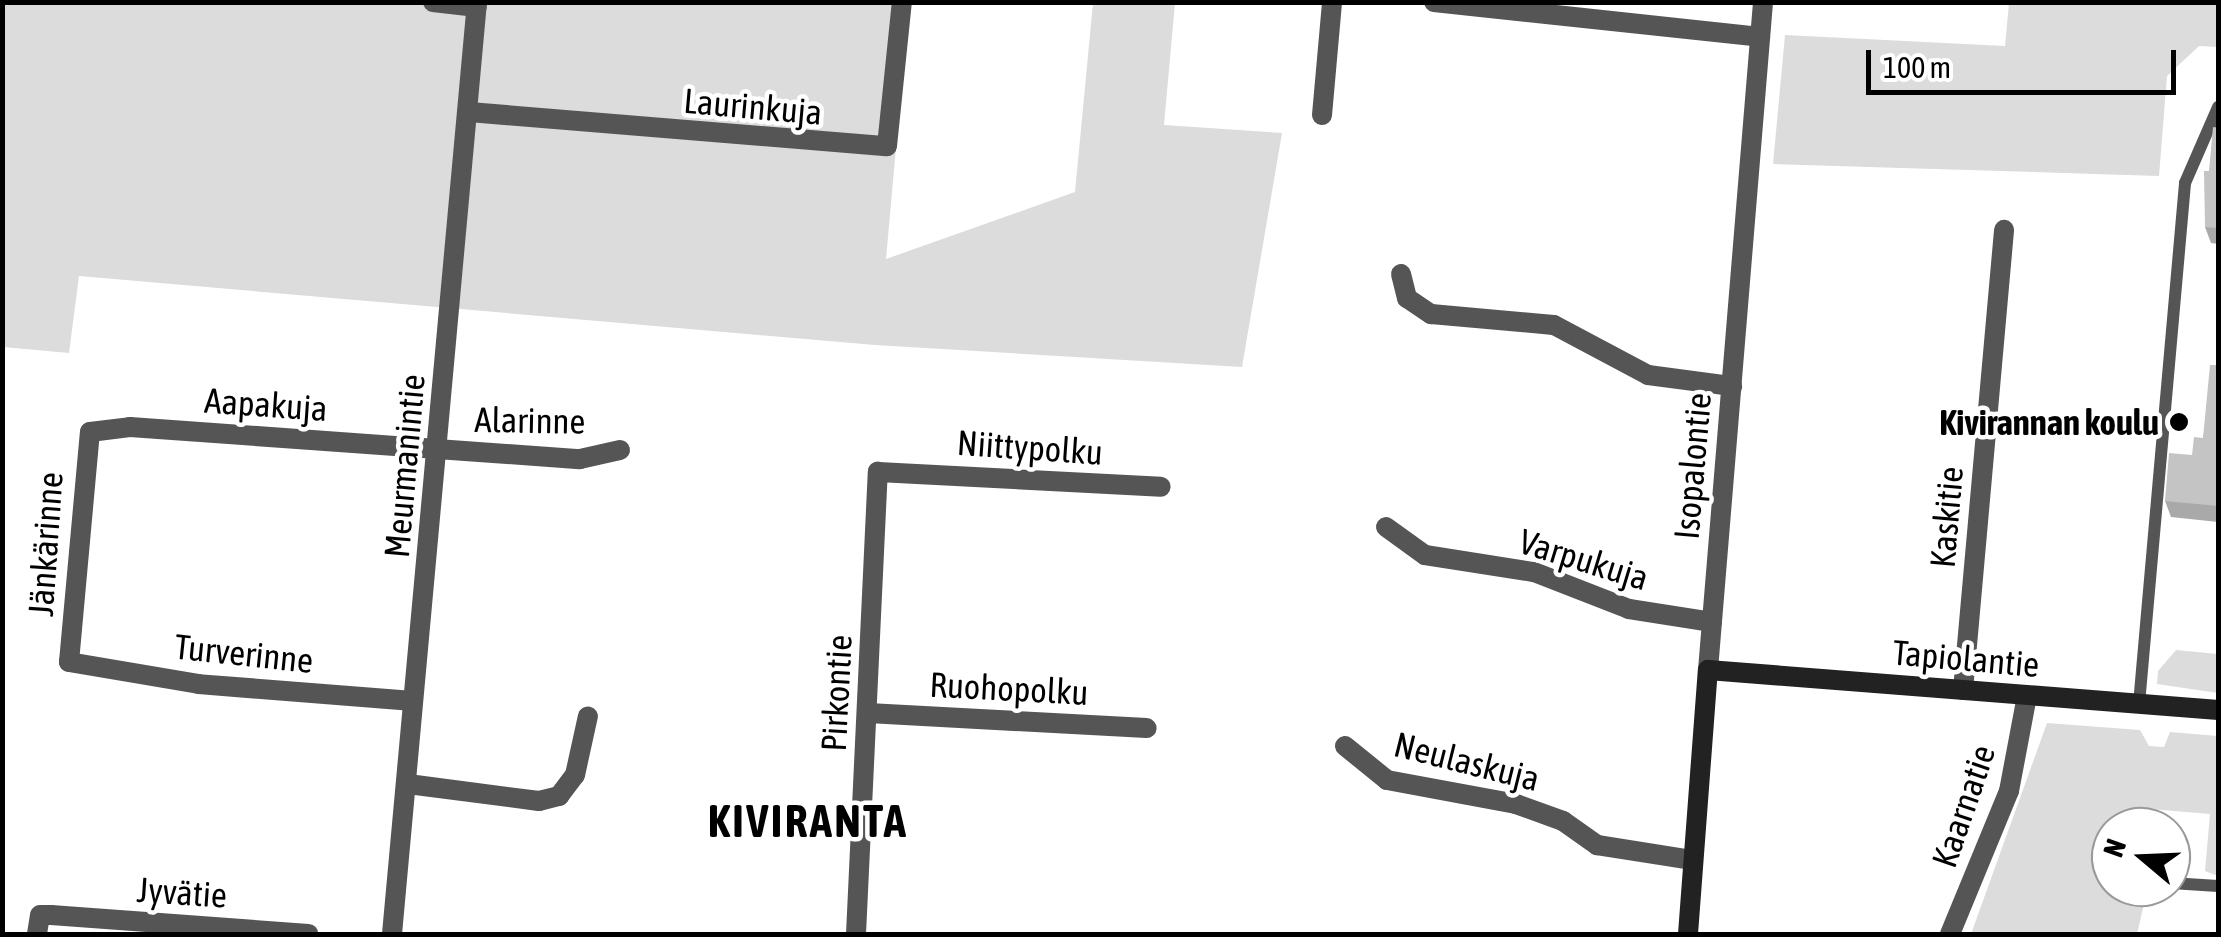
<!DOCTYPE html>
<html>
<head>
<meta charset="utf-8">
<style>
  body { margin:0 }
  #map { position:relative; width:2221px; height:937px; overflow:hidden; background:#fff; font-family:"Asap Condensed",sans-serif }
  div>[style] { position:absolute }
  .green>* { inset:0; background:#dcdcdc }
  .lane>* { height:12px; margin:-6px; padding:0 6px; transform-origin:6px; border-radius:6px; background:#555 }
  .street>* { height:20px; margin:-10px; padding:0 10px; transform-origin:10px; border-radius:10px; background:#555 }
  .secondary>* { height:20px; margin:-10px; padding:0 10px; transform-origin:10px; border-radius:10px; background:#222 }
  .wall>* { inset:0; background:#a9a9a9 }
  .building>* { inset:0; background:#c4c4c4 }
  .dots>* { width:28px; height:28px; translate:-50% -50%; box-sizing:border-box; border:5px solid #fff; border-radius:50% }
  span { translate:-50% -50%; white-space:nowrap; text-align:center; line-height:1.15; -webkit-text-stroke:9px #fff; paint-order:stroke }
  .street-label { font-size:35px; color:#000 }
  .poi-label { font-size:35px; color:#000; font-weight:700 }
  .right { translate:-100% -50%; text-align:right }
  .district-label { font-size:45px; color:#000; font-weight:700; letter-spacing:2.5px }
  .frame { position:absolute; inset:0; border:5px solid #000; pointer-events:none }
  .north { position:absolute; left:2091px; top:807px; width:100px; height:100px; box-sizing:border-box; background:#fff; border:2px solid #999; border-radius:50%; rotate:289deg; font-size:28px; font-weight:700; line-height:40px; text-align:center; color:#000 }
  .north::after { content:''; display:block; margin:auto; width:35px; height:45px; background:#000; clip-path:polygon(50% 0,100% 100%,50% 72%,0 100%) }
  .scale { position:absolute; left:1866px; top:50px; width:310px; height:45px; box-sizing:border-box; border:5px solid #000; border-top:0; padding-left:12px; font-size:30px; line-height:35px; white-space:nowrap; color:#000; -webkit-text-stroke:8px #fff; paint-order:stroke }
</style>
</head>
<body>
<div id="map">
  <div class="green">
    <i style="clip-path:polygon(2px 3px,909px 3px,886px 259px,1075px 192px,1093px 3px,1175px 3px,1164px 125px,1282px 133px,1242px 367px,875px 345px,79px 276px,69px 353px,3px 347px)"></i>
    <i style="clip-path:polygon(2009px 3px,2218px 3px,2218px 47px,2199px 46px,2167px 76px,2159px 176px,1773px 164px,1785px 35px,2005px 46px)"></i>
    <i style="clip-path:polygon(2176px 650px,2218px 654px,2218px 693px,2157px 684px,2158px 671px)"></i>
    <i style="clip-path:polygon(2047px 723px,2140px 730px,2149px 746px,2164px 747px,2170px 732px,2218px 736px,2218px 876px,2205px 871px,2210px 814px,2150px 809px,2148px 827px,2111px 827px,2111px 887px,2148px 887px,2137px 934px,1971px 934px)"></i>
  </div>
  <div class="lane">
    <i style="left:2139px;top:704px;width:523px;rotate:-84.95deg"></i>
    <i style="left:2185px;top:183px;width:83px;rotate:-66.5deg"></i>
    <i style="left:2171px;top:883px;width:47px;rotate:3.7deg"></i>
  </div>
  <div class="street">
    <i style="left:433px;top:2px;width:44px;rotate:6.5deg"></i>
    <i style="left:1434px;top:2px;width:328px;rotate:6.1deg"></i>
    <i style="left:469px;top:112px;width:419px;rotate:4.7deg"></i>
    <i style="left:887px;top:146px;width:145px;rotate:-84.1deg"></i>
    <i style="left:1322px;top:115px;width:113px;rotate:-84.9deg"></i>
    <i style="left:1401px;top:274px;width:25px;rotate:76deg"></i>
    <i style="left:1407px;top:298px;width:29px;rotate:34deg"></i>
    <i style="left:1431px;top:314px;width:123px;rotate:5.1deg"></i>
    <i style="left:1554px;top:325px;width:106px;rotate:28deg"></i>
    <i style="left:1648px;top:375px;width:85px;rotate:7.5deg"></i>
    <i style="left:1386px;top:527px;width:48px;rotate:35.7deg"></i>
    <i style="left:1425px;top:555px;width:110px;rotate:8.9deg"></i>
    <i style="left:1534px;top:572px;width:102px;rotate:21.3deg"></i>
    <i style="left:1629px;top:609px;width:84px;rotate:8.9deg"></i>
    <i style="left:1708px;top:670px;width:670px;rotate:-85.29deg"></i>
    <i style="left:1963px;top:690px;width:462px;rotate:-84.9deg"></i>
    <i style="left:413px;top:701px;width:215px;rotate:-175.5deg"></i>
    <i style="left:199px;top:684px;width:132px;rotate:-170.4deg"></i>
    <i style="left:69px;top:662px;width:231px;rotate:-84.8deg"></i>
    <i style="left:90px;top:432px;width:40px;rotate:-7.1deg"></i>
    <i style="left:130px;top:427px;width:451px;rotate:4.1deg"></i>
    <i style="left:580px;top:459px;width:41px;rotate:-12.7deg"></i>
    <i style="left:868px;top:713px;width:279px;rotate:3.1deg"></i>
    <i style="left:1345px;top:746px;width:54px;rotate:39deg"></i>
    <i style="left:1387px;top:780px;width:131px;rotate:10.5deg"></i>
    <i style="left:1516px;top:804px;width:50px;rotate:19.9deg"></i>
    <i style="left:1563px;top:821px;width:42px;rotate:35.2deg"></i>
    <i style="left:1597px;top:845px;width:97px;rotate:8.9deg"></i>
    <i style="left:408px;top:784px;width:132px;rotate:7.4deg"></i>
    <i style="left:539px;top:801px;width:21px;rotate:-14deg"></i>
    <i style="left:559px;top:796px;width:26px;rotate:-53deg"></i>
    <i style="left:575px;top:775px;width:60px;rotate:-77.6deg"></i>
    <i style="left:37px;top:934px;width:19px;rotate:-81deg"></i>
    <i style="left:40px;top:915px;width:11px"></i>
    <i style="left:51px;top:915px;width:258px;rotate:4.2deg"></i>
    <i style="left:392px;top:934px;width:936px;rotate:-84.79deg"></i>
    <i style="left:856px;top:934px;width:463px;rotate:-87.3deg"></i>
    <i style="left:878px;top:472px;width:283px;rotate:3deg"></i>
    <i style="left:1950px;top:934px;width:155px;rotate:-67.6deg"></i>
    <i style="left:2009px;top:791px;width:97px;rotate:-79.3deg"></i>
  </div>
  <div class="secondary">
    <i style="left:1688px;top:934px;width:265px;rotate:-85.7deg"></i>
    <i style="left:1708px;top:670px;width:512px;rotate:4.48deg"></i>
  </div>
  <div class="wall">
    <i style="clip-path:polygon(2218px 128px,2218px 244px,2211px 243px,2205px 227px,2209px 171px)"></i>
    <i style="clip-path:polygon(2218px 365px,2218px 522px,2171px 517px,2165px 501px,2203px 438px)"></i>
  </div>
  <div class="building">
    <i style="clip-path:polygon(2213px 127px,2218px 128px,2218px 228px,2205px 227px,2204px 171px,2209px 171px)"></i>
    <i style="clip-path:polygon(2210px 365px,2218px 365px,2218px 506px,2165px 501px,2169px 453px,2192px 455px,2194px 437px,2203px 438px)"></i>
  </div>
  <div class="dots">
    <i style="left:2179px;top:422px;background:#000"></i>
  </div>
  <div class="street-label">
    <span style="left:753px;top:106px;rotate:5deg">Laurinkuja</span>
    <span style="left:266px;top:404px;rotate:4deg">Aapakuja</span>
    <span style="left:530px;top:420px;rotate:1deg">Alarinne</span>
    <span style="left:1030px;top:447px;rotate:4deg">Niittypolku</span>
    <span style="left:404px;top:466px;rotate:-85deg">Meurmanintie</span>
    <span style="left:1692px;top:466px;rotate:-85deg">Isopalontie</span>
    <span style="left:1946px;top:517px;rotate:-85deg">Kaskitie</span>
    <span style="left:45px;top:544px;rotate:-86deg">Jänkärinne</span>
    <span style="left:1584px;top:559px;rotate:17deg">Varpukuja</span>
    <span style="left:244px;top:653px;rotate:6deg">Turverinne</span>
    <span style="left:1966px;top:658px;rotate:5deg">Tapiolantie</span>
    <span style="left:1009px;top:688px;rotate:3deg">Ruohopolku</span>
    <span style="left:836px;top:693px;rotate:-87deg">Pirkontie</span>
    <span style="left:1467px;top:761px;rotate:14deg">Neulaskuja</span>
    <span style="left:1963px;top:806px;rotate:-71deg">Kaarnatie</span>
    <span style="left:182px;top:892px;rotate:4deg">Jyvätie</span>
  </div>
  <div class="poi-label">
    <span class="right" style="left:2159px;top:422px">Kivirannan koulu</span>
  </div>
  <div class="district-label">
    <span style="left:808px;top:822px">KIVIRANTA</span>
  </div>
  <div class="frame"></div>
  <div class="north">N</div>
  <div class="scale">100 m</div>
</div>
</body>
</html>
